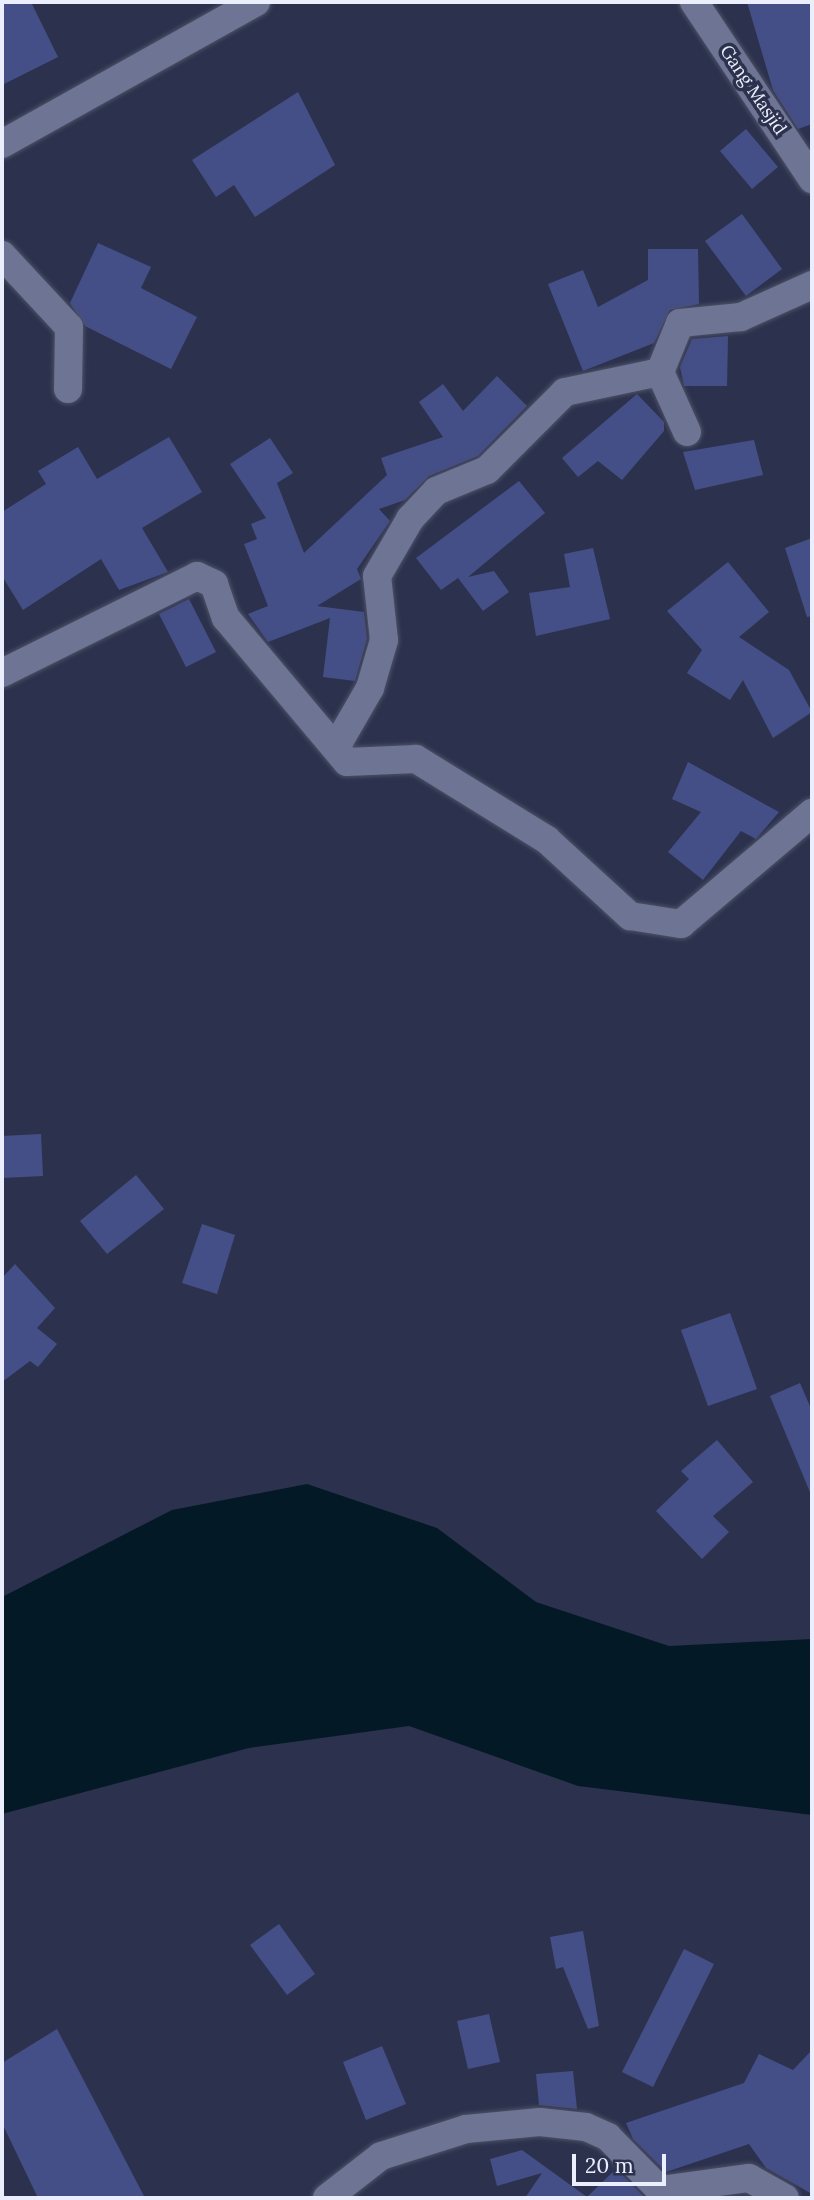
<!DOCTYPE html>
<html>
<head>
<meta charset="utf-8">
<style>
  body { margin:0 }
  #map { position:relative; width:814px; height:2200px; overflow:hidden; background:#2c324d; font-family:Lora,serif }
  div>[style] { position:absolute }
  .water>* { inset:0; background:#031a26 }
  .building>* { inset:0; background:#454f87 }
  .roads { filter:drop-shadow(0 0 2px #4d5167) drop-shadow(0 0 2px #4d5167) }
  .minor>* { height:28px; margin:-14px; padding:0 14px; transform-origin:14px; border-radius:14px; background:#6e7594 }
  span { translate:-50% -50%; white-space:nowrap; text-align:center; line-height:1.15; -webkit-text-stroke:7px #2c324d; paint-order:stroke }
  .street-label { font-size:18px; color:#ebeffd }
  .frame { position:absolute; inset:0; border:4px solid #ebeffd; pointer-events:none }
  .scale { position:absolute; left:572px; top:2154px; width:94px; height:32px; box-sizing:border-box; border:4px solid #ebeffd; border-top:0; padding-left:9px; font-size:21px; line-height:24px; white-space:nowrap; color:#ebeffd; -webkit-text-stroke:5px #2c324d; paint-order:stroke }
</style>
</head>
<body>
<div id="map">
  <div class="water">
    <i style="clip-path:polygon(307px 1484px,437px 1528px,536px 1602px,669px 1646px,812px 1639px,812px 1815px,578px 1786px,409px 1726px,249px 1748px,2px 1814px,2px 1597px,172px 1510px)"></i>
  </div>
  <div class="building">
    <i style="clip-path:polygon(2px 2px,31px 2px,58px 57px,2px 85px)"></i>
    <i style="clip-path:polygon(747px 2px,812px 2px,812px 124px,798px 129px,773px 90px)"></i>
    <i style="clip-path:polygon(298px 92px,335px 165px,255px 217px,234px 185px,216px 197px,192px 160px)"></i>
    <i style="clip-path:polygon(746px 129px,778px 167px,752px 189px,720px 151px)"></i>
    <i style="clip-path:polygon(742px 214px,782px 269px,746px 296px,705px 241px)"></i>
    <i style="clip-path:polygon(98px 243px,151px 267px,141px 288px,197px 317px,171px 369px,85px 326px,70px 303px)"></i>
    <i style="clip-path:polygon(648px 249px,698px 249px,699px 304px,670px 310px,654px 343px,583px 371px,548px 284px,583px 270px,598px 307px,648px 280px)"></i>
    <i style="clip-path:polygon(728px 336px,727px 386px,684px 386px,680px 367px,692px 339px)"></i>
    <i style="clip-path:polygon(497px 376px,527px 406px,478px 456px,429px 476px,405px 500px,379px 509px,390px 521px,357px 569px,361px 579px,317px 606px,364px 612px,367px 639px,355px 681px,323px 677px,330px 618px,268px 642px,248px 614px,268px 606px,244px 544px,257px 539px,251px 524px,266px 518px,230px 464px,270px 438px,293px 473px,277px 483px,304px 553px,387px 475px,381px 458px,443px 437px,419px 402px,443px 384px,463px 411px)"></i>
    <i style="clip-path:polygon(637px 394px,664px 422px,664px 431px,622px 480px,598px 461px,578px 477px,562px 458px)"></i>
    <i style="clip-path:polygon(169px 437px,202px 492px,142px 528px,168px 572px,119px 590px,101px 559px,23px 610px,2px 576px,2px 512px,46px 484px,38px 471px,78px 447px,97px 479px)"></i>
    <i style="clip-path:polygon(754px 440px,763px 475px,695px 490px,683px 452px)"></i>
    <i style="clip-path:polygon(519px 481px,545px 513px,468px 577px,494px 571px,509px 592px,483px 611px,458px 578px,441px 590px,416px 558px)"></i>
    <i style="clip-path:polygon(812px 538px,812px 616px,807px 617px,785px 548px)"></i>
    <i style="clip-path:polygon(593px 548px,610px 619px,536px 636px,529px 593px,570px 587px,564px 554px)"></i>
    <i style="clip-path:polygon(728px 562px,769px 612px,739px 637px,789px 670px,812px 712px,773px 738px,743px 680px,730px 700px,687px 673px,702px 650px,667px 611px)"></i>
    <i style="clip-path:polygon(189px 599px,216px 652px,186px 667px,159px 614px)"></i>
    <i style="clip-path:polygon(688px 762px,779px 812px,756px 839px,741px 831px,703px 880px,668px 852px,701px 812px,672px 799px)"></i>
    <i style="clip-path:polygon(41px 1134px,43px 1176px,2px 1178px,2px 1136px)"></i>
    <i style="clip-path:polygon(136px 1175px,164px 1209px,107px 1254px,80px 1221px)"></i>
    <i style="clip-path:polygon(202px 1224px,235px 1235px,217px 1294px,182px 1283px)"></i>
    <i style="clip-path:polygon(15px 1264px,55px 1308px,37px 1328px,57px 1344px,38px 1367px,30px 1361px,2px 1382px,2px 1278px)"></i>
    <i style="clip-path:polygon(730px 1313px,757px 1389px,708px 1406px,681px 1330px)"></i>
    <i style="clip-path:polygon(800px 1383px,812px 1411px,812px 1497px,770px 1396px)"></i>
    <i style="clip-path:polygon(717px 1440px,753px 1482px,713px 1516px,729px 1532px,702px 1559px,656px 1511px,689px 1479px,681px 1471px)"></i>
    <i style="clip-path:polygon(279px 1924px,315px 1974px,287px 1995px,250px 1945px)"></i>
    <i style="clip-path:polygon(583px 1931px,599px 2026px,588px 2029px,563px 1967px,556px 1969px,550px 1937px)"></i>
    <i style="clip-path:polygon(684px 1949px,714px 1964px,653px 2087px,622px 2072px)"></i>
    <i style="clip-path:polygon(489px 2014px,500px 2062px,468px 2069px,457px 2021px)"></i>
    <i style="clip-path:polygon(57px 2029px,145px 2198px,38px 2198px,2px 2123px,2px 2063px)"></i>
    <i style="clip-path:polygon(382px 2046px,406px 2104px,366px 2120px,343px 2062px)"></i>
    <i style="clip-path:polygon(812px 2050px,812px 2194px,766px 2168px,749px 2144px,666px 2172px,633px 2139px,626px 2123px,744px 2083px,759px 2054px,793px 2070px)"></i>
    <i style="clip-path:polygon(573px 2071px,577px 2109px,539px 2105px,536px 2074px)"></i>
    <i style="clip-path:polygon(522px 2150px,587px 2197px,616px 2169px,645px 2198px,525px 2198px,542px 2173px,497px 2186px,490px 2159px)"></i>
  </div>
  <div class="roads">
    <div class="minor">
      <i style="left:694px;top:2px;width:213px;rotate:56.3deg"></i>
      <i style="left:2px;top:144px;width:291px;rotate:-29.2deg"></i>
      <i style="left:2px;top:255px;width:98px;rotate:47.1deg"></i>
      <i style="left:69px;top:327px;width:62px;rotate:90.9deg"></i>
      <i style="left:687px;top:432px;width:66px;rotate:-114.2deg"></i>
      <i style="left:660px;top:372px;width:53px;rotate:-67.8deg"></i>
      <i style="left:680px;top:323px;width:61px;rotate:-5.6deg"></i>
      <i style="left:741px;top:317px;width:78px;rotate:-24.3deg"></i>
      <i style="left:2px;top:673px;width:218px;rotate:-26.4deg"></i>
      <i style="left:197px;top:576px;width:19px;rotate:25deg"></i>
      <i style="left:214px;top:584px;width:36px;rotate:71deg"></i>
      <i style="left:226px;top:618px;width:188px;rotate:50deg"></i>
      <i style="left:347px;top:762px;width:69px;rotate:-2.5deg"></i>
      <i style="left:416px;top:759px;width:154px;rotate:31.7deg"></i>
      <i style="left:547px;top:840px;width:113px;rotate:42.5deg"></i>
      <i style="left:630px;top:916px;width:52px;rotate:8.9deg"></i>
      <i style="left:681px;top:924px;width:172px;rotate:-40.3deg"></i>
      <i style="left:336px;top:747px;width:68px;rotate:-60deg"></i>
      <i style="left:370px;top:688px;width:50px;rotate:-73.7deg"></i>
      <i style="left:384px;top:640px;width:64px;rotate:-96.2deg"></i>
      <i style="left:377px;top:576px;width:66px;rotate:-59.9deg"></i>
      <i style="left:410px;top:519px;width:38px;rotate:-47deg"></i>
      <i style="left:436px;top:491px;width:55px;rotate:-22.4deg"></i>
      <i style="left:487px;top:470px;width:110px;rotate:-45deg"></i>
      <i style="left:565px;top:392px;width:97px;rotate:-11.9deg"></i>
      <i style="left:327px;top:2198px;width:68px;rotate:-37.9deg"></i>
      <i style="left:381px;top:2156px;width:89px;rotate:-17.6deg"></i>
      <i style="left:466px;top:2129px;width:74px;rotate:-5.4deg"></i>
      <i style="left:540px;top:2122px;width:46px;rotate:6.2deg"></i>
      <i style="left:586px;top:2127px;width:24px;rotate:24deg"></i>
      <i style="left:608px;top:2137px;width:74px;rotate:45.5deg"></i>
      <i style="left:660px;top:2190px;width:90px;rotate:-7.7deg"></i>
      <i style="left:749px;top:2178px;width:41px;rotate:29.1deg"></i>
    </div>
  </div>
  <div class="street-label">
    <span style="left:753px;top:90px;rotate:56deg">Gang Masjid</span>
  </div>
  <div class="frame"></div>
  <div class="scale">20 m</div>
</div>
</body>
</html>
